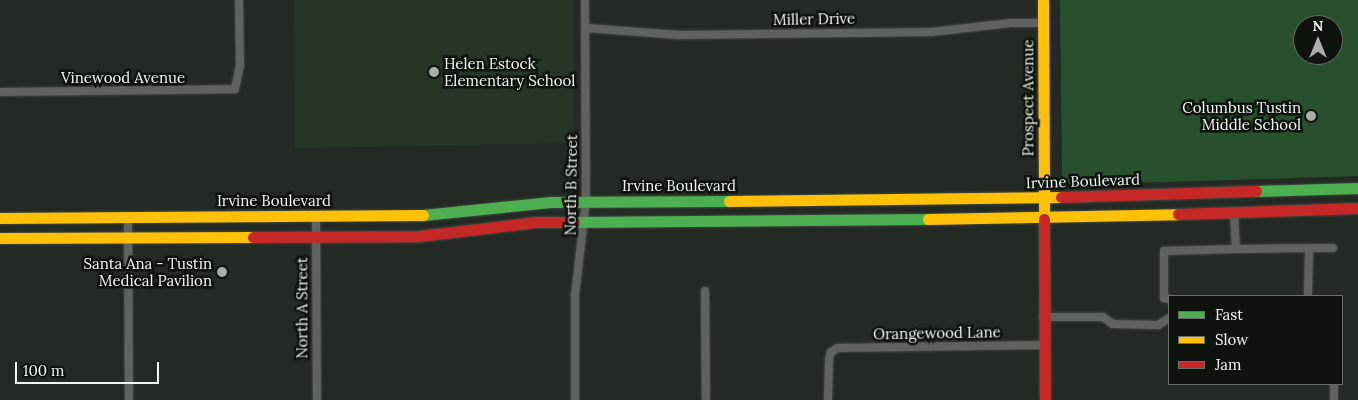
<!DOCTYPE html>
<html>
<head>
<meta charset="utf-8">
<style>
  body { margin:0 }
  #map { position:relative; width:1358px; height:400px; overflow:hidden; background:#232a23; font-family:Lora,serif }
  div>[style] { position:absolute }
  .built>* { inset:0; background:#263626 }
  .green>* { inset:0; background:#28502c }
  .roads { filter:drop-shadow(0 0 1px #424842) drop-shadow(0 0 1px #424842) }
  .street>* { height:8px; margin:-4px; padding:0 4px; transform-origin:4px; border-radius:4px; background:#5e635e }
  .fast>* { height:11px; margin:-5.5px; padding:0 5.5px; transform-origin:5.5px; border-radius:5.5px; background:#4caf50 }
  .slow>* { height:11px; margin:-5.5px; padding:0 5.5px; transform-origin:5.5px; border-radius:5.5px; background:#ffc107 }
  .jam>* { height:11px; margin:-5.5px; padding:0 5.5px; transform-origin:5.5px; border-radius:5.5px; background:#c62828 }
  .dots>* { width:14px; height:14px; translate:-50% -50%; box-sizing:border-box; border:2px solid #0e130e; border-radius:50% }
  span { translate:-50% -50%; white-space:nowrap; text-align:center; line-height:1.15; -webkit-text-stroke:5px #0e130e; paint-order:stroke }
  .street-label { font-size:15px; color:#eff7ef }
  .poi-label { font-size:15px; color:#eff7ef }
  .left { translate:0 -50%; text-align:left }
  .right { translate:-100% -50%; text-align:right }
  .legend { position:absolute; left:1168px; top:295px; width:175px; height:90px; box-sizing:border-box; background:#0e130e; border:1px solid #686e68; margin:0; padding:6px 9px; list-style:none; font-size:15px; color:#eff7ef }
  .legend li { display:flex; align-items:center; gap:10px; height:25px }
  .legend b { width:25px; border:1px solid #686e68 }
  .north { position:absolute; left:1293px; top:15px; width:50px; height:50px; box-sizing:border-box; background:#0e130e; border:1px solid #686e68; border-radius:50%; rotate:0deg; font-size:14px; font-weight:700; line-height:20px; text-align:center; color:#eff7ef }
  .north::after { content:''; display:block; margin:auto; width:18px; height:22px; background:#a8afa8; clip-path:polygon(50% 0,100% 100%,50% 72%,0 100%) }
  .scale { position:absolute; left:15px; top:362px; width:144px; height:22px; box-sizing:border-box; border:2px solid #eff7ef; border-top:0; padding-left:6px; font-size:15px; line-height:18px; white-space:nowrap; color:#eff7ef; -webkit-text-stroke:4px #0e130e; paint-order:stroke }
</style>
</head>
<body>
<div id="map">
  <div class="built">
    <i style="clip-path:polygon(294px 0,573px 0,574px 143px,295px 148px)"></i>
  </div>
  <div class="green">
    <i style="clip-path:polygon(evenodd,1060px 0,1358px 0,1358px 176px,1070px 185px,1062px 176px,1060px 0,1303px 25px,1333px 25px,1333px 55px,1303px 55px,1303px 25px)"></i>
  </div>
  <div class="roads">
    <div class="street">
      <i style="left:586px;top:28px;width:93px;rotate:4.3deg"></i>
      <i style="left:679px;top:35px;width:253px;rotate:-0.7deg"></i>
      <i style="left:932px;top:32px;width:79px;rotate:-6.6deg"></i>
      <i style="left:1010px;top:23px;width:33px"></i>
      <i style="left:0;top:92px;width:235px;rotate:-0.7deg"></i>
      <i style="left:235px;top:89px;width:24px;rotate:-78deg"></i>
      <i style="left:240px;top:66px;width:66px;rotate:-90.9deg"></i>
      <i style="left:1234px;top:212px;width:37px;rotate:87deg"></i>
      <i style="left:316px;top:215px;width:185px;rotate:89.7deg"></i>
      <i style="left:128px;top:217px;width:183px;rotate:89.7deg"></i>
      <i style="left:1309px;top:248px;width:24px"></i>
      <i style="left:705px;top:291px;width:109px;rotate:89.5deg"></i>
      <i style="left:1169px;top:299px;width:5px;rotate:-169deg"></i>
      <i style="left:1164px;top:298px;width:47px;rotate:-90deg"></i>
      <i style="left:1164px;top:251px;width:72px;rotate:-1.6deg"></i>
      <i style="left:1236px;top:249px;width:73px;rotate:-0.8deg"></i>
      <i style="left:1309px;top:248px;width:48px;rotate:91.2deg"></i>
      <i style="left:1043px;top:317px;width:60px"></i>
      <i style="left:1103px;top:317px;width:12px;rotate:35deg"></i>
      <i style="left:1113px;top:324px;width:45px;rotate:1.3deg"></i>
      <i style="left:1158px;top:325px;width:13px;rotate:-32deg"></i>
      <i style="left:1334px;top:384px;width:16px;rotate:90deg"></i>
      <i style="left:575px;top:400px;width:105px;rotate:-90deg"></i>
      <i style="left:575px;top:295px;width:95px;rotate:-83.3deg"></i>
      <i style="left:586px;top:201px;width:201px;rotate:-90.3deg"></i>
      <i style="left:828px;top:400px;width:41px;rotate:-88.6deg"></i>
      <i style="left:829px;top:359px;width:7px;rotate:-74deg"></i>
      <i style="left:831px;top:352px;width:8px;rotate:-30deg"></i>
      <i style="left:838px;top:348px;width:206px;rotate:-0.8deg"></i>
    </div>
    <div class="fast">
      <i style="left:1256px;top:191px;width:102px;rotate:-1.7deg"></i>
      <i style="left:423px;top:215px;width:129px;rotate:-5.8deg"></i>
      <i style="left:551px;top:202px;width:178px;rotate:-0.3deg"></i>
      <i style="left:574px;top:222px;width:354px;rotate:-0.5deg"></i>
    </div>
    <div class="slow">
      <i style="left:1043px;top:0;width:219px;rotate:89.7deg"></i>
      <i style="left:729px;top:201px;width:332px;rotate:-0.7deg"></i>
      <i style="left:0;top:218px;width:423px;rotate:-0.4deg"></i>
      <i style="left:928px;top:219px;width:250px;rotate:-1.1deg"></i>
      <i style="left:0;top:238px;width:253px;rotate:-0.2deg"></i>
    </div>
    <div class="jam">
      <i style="left:1061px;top:197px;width:195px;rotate:-1.8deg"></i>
      <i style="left:1178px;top:214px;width:180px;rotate:-1.9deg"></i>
      <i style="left:1044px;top:219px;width:181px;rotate:89.7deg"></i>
      <i style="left:253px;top:237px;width:166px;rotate:-0.3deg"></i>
      <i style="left:419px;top:236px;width:118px;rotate:-6.8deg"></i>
      <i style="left:536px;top:222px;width:38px"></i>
    </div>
  </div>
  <div class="dots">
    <i style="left:434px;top:72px;background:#a8afa8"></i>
    <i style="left:1311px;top:116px;background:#a8afa8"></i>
    <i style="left:222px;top:272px;background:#a8afa8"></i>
  </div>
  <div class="street-label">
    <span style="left:814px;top:19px;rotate:-1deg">Miller Drive</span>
    <span style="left:123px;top:78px">Vinewood Avenue</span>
    <span style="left:1028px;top:98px;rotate:-90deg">Prospect Avenue</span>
    <span style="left:1083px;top:181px;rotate:-2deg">Irvine Boulevard</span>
    <span style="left:571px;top:185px;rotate:-89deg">North B Street</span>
    <span style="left:679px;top:186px">Irvine Boulevard</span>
    <span style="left:274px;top:201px">Irvine Boulevard</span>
    <span style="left:302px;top:308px;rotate:-90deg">North A Street</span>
    <span style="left:937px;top:333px;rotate:-1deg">Orangewood Lane</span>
  </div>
  <div class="poi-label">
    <span class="left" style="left:444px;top:72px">Helen Estock<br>Elementary School</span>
    <span class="right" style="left:1301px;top:116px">Columbus Tustin<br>Middle School</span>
    <span class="right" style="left:212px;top:272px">Santa Ana - Tustin<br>Medical Pavilion</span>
  </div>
  <ul class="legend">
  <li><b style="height:6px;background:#4caf50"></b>Fast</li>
  <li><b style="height:6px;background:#ffc107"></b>Slow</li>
  <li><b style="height:6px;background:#c62828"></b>Jam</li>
  </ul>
  <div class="north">N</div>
  <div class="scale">100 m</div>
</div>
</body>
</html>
